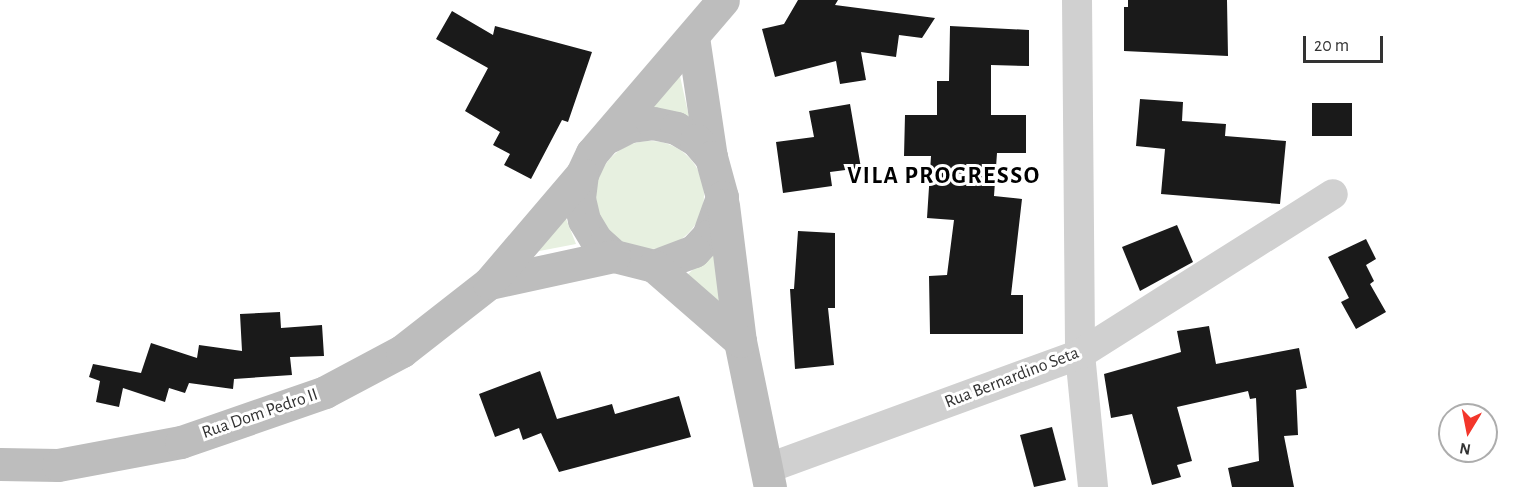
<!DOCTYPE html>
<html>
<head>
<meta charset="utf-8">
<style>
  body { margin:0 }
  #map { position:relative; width:1522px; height:487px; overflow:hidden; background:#fff; font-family:"Alegreya Sans",sans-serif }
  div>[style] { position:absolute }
  .green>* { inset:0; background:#e7f0e0 }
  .round { border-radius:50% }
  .building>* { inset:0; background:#1a1a1a }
  .street>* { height:30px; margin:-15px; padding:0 15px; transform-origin:15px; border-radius:15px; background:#d0d0d0 }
  .secondary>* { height:33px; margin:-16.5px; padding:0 16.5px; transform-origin:16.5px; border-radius:16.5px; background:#bdbdbd }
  span { translate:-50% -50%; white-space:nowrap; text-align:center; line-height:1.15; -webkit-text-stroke:6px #fff; paint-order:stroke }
  .street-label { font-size:18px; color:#333 }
  .district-label { font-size:24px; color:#000; font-weight:700; letter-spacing:1.5px }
  .north { position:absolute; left:1438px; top:403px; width:60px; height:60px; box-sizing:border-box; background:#fff; border:2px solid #adadad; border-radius:50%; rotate:190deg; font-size:16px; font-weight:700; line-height:24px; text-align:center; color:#333 }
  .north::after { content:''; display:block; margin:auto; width:21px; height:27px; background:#f3362b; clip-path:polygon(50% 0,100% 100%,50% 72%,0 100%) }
  .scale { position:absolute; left:1303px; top:36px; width:80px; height:27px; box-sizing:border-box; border:3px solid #333; border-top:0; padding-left:8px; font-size:18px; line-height:21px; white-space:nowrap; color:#333; -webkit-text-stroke:4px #fff; paint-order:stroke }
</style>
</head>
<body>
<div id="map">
  <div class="green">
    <i style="clip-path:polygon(678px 67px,689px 117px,647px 106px)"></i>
    <i class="round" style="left:596px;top:141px;width:108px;height:108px"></i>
    <i style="clip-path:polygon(563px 211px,576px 244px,529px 253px)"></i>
    <i style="clip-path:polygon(716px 249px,728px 319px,688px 274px)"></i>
  </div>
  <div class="building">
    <i style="clip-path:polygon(798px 0,838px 0,835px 5px,935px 18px,922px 38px,899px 35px,896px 57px,861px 52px,866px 80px,840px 84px,836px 61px,775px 77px,762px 29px,784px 24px)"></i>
    <i style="clip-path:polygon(1128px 0,1227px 0,1228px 56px,1124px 51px,1124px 7px,1128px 7px)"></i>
    <i style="clip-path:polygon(452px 11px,493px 35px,495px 26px,592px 52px,568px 122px,562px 120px,531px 179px,504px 165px,510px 154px,493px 145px,500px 132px,465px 111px,488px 68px,436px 39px)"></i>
    <i style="clip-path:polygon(950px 26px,1029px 30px,1029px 66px,991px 65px,991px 115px,1026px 115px,1026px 153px,997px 153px,994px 196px,1022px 199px,1011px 295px,1023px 295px,1023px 334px,930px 334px,929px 276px,947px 275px,954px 220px,927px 218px,931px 156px,904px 156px,905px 115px,937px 115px,937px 81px,949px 81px)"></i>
    <i style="clip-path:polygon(1140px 99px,1183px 102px,1182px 121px,1226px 124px,1225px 136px,1286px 141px,1280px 204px,1161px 194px,1165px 149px,1136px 146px)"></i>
    <i style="clip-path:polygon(1312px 103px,1352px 103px,1352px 136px,1312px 136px)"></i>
    <i style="clip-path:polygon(850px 104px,861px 168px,830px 172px,832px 186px,783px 193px,776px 142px,814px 137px,809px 111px)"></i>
    <i style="clip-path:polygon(1177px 225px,1193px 262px,1140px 291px,1122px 247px)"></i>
    <i style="clip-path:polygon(798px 231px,835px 233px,835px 308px,828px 308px,834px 365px,795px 369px,790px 289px,794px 289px)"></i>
    <i style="clip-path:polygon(1366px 239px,1376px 259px,1366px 265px,1374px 281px,1370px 284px,1386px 312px,1356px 329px,1341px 302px,1349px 298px,1328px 257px)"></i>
    <i style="clip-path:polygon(280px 312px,281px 328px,322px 325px,324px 356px,290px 357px,292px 375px,234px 379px,233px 389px,189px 383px,185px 393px,169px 388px,165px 402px,123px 388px,119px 407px,96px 402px,100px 381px,89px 377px,93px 364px,141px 373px,151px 343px,197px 358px,199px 345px,242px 351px,240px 314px)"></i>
    <i style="clip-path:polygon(1209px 326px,1216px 364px,1299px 348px,1307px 388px,1296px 390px,1298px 435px,1284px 436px,1294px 487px,1232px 487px,1228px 468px,1259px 461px,1256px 398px,1250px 399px,1248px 391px,1177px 407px,1192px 461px,1177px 465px,1181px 477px,1152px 485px,1132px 414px,1111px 418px,1104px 374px,1181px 352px,1177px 331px)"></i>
    <i style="clip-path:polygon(540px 371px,557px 419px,612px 404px,615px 414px,679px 396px,691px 437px,559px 472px,541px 433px,523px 440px,519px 428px,495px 437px,479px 394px)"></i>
    <i style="clip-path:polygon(1052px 427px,1066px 480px,1034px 487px,1020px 435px)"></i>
  </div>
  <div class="street">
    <i style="left:1077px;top:0;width:354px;rotate:89.5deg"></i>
    <i style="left:1080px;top:354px;width:134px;rotate:84.4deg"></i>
    <i style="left:766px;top:469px;width:334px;rotate:-20.1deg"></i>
    <i style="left:1080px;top:354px;width:299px;rotate:-32.3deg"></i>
  </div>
  <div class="secondary">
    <i style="left:693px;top:37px;width:121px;rotate:81.5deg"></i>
    <i style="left:610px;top:136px;width:22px;rotate:-27deg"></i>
    <i style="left:630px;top:126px;width:23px;rotate:-7deg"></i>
    <i style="left:653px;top:123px;width:24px;rotate:12deg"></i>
    <i style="left:676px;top:128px;width:23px;rotate:31deg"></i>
    <i style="left:696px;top:140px;width:23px;rotate:49deg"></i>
    <i style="left:711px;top:157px;width:41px;rotate:74.6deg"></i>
    <i style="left:722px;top:197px;width:41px;rotate:109.7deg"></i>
    <i style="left:708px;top:236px;width:21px;rotate:133deg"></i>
    <i style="left:694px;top:251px;width:43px;rotate:159.4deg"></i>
    <i style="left:654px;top:266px;width:41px;rotate:-166deg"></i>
    <i style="left:614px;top:256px;width:24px;rotate:-138deg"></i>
    <i style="left:596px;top:240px;width:23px;rotate:-121deg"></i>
    <i style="left:584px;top:220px;width:23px;rotate:-103deg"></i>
    <i style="left:579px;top:198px;width:24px;rotate:-83deg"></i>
    <i style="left:582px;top:174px;width:23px;rotate:-65deg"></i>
    <i style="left:592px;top:153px;width:201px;rotate:-49.4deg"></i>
    <i style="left:723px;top:205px;width:137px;rotate:82.9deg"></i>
    <i style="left:740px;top:341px;width:149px;rotate:78.4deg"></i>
    <i style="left:654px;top:266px;width:114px;rotate:41.1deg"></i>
    <i style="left:489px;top:283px;width:128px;rotate:-12.2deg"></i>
    <i style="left:0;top:464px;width:58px;rotate:1deg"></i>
    <i style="left:58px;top:465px;width:125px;rotate:-10.6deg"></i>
    <i style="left:181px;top:442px;width:152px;rotate:-19.1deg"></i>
    <i style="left:325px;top:392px;width:87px;rotate:-28deg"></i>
    <i style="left:402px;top:351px;width:110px;rotate:-38deg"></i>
    <i style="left:489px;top:283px;width:143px;rotate:-49.5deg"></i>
  </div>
  <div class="street-label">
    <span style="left:1012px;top:378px;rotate:-21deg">Rua Bernardino Seta</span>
    <span style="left:260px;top:414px;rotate:-19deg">Rua Dom Pedro II</span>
  </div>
  <div class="district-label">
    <span style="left:944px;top:177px">VILA PROGRESSO</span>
  </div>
  <div class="north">N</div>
  <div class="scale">20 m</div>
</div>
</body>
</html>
